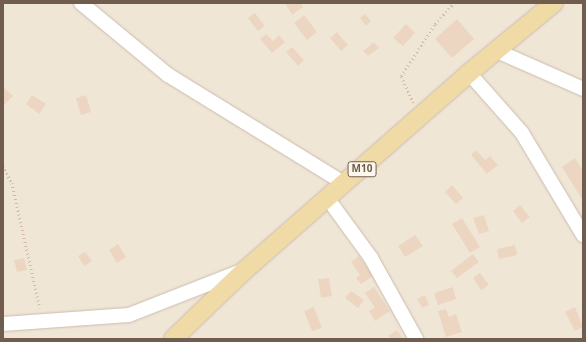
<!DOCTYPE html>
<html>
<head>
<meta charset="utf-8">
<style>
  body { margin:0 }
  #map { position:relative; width:586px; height:342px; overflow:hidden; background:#faf4e7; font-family:"Noto Sans",sans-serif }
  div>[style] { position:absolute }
  .residential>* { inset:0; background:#f0e6d6 }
  .building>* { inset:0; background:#ecd6c2 }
  .path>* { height:2.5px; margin-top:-1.25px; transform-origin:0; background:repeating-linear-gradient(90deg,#d0baa5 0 1px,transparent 0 4px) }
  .roads { filter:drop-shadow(0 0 1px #cabcae) drop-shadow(0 0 1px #cabcae) }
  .minor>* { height:14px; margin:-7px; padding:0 7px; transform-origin:7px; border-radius:7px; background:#fff }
  .major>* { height:18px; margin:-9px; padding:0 9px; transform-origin:9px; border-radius:9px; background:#f0dba7 }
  span { translate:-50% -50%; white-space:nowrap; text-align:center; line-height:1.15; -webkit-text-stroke:3.5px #fdf8ed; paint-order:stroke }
  .shield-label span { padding:1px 3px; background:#fdf8ed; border:1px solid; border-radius:3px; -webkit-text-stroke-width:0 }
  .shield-label { font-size:10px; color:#705d4e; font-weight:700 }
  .frame { position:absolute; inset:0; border:4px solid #705d4e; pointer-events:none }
</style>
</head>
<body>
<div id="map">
  <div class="residential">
    <i style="clip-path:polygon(3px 3px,583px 3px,583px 339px,3px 339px)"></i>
  </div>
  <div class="building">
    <i style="clip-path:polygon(285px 3px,300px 3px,303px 7px,292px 15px)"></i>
    <i style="clip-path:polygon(255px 13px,265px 26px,258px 31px,248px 18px)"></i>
    <i style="clip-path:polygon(365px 14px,371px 21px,366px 26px,360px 18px)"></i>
    <i style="clip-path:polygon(304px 15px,317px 32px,307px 40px,294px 23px)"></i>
    <i style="clip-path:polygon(457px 19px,474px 39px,452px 58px,435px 39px)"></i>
    <i style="clip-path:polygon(406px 24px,415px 33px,403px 46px,393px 38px)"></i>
    <i style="clip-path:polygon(337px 32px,348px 45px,341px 51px,330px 38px)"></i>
    <i style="clip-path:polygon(266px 34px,273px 41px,279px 35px,285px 42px,272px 53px,260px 39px)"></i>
    <i style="clip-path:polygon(374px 42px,379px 48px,368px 56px,363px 51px)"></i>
    <i style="clip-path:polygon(292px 47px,304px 60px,298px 66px,286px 52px)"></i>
    <i style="clip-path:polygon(3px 87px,13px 96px,3px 106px)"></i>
    <i style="clip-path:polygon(32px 95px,46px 104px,39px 114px,26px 104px)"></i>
    <i style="clip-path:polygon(86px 95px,91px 112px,81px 115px,76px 98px)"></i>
    <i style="clip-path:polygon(476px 150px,485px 160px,490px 156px,498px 165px,487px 174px,471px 155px)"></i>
    <i style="clip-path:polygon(575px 158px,583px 171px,583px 201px,562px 167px)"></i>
    <i style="clip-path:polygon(452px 185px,463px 198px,456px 204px,445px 192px)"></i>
    <i style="clip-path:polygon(520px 205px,530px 217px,522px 223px,513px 211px)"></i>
    <i style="clip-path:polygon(484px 215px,489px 231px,479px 234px,473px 218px)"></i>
    <i style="clip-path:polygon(462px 218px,480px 247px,470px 253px,452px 224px)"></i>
    <i style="clip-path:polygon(415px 235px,423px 246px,405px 257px,398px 246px)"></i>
    <i style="clip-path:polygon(118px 244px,126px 257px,117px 263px,109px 250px)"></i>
    <i style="clip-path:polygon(515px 245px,517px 255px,499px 259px,497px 249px)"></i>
    <i style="clip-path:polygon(85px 252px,92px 261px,84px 266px,78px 256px)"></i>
    <i style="clip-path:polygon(473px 254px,479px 262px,457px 278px,451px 271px)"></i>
    <i style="clip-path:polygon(359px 256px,373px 276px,361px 284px,356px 278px,360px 275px,351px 262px)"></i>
    <i style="clip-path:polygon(24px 258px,27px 270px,17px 272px,14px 260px)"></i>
    <i style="clip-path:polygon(480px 273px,489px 285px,481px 290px,473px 278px)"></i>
    <i style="clip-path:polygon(329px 278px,332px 296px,321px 298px,318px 279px)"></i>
    <i style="clip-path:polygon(374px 287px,390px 311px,375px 321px,369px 311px,375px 308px,365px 293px)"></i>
    <i style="clip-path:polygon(453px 287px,456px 299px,438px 305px,434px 293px)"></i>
    <i style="clip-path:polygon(351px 291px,364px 300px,358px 308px,345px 298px)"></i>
    <i style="clip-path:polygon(425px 295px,429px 305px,422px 308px,417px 299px)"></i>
    <i style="clip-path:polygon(314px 307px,322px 328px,312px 331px,304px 311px)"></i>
    <i style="clip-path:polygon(575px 307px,583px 327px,575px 331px,565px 312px)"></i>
    <i style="clip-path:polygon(446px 309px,449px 317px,456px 314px,462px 332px,446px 337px,438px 311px)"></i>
    <i style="clip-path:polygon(397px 330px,403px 339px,391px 339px,388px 336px)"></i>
  </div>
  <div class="path">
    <i style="left:413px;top:103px;width:30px;rotate:-114deg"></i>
    <i style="left:401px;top:76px;width:62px;rotate:-56.8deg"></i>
    <i style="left:435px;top:24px;width:28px;rotate:-48deg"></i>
    <i style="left:3px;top:166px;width:19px;rotate:62deg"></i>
    <i style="left:12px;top:183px;width:128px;rotate:77.4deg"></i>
  </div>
  <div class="roads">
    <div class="minor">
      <i style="left:81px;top:3px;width:113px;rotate:39.6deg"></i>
      <i style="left:168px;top:75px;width:208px;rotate:31.6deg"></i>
      <i style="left:497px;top:51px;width:94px;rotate:23.8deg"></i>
      <i style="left:469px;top:73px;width:80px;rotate:48.5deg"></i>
      <i style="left:522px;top:133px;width:119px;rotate:59.1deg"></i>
      <i style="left:328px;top:199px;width:73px;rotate:53.9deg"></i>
      <i style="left:371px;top:258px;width:93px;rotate:60.9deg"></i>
      <i style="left:3px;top:324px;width:126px;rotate:-4.1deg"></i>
      <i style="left:129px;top:315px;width:120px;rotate:-21.4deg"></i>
    </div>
    <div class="major">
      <i style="left:173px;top:339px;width:100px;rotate:-43.8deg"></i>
      <i style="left:245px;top:270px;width:298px;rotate:-41.3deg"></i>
      <i style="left:469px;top:73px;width:110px;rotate:-39.5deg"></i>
    </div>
  </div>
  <div class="shield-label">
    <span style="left:362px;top:169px">M10</span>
  </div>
  <div class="frame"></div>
</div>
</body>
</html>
